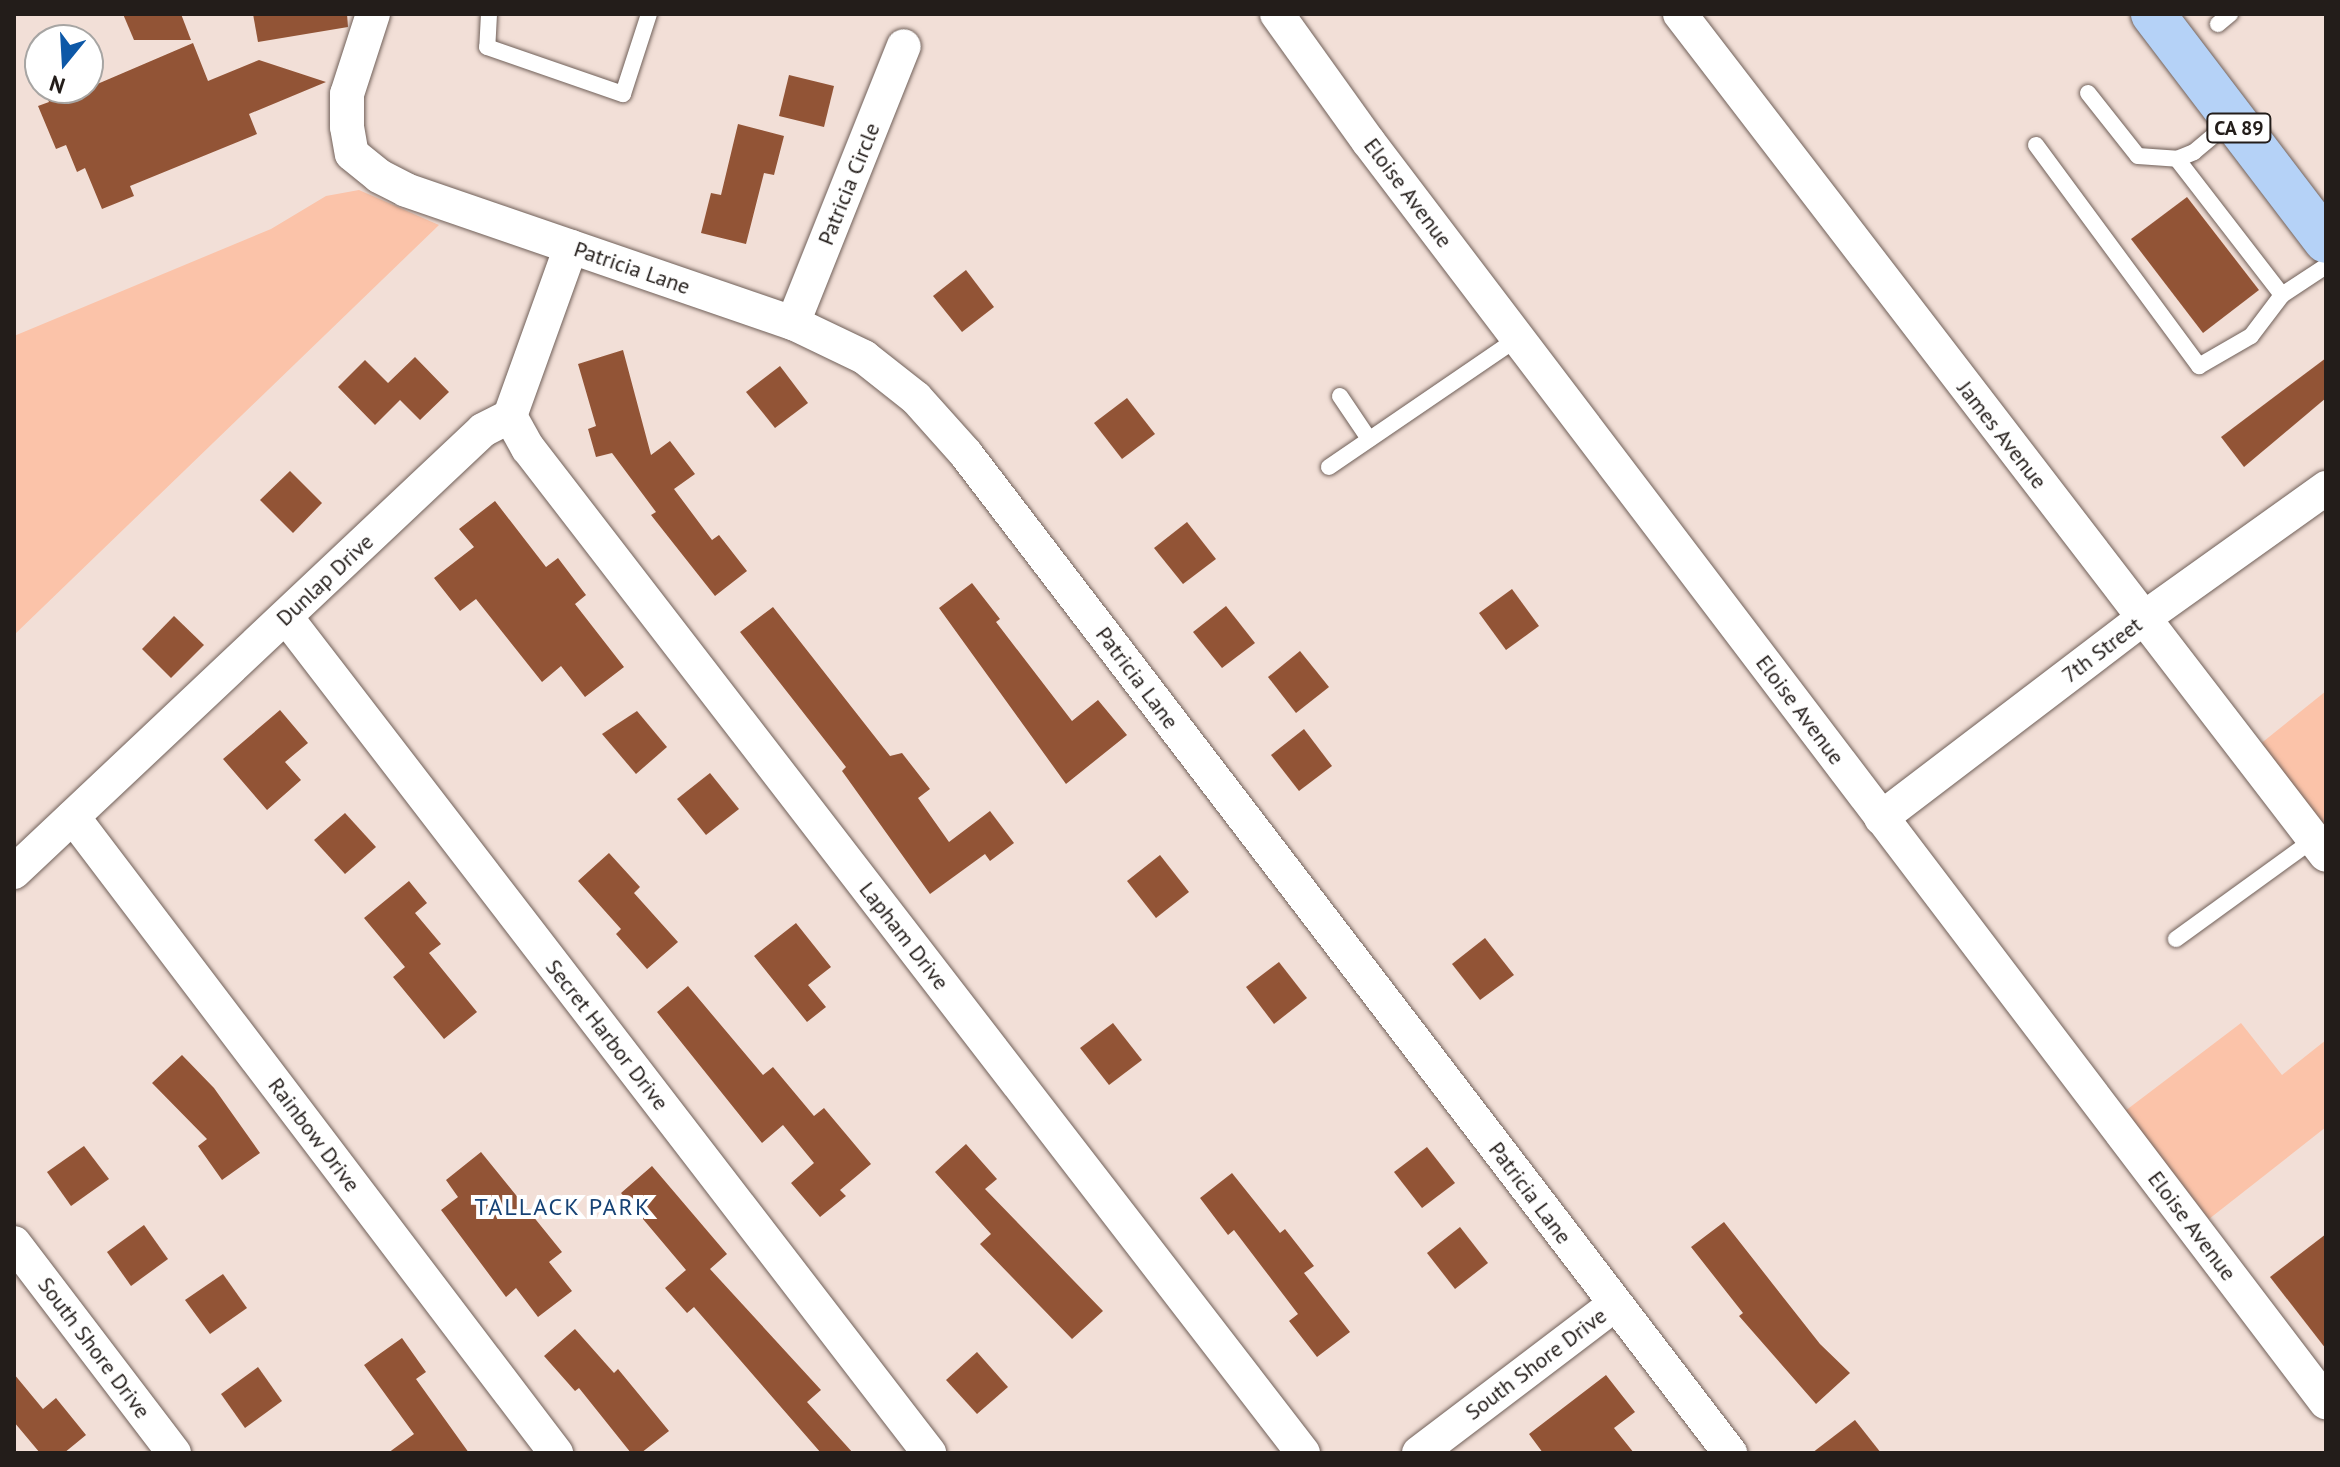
<!DOCTYPE html>
<html>
<head>
<meta charset="utf-8">
<style>
  body { margin:0 }
  #map { position:relative; width:2340px; height:1467px; overflow:hidden; background:#f2dfd7; font-family:"PT Sans",sans-serif }
  div>[style] { position:absolute }
  .green>* { inset:0; background:#fbc3a9 }
  .building>* { inset:0; background:#925436 }
  .roads { filter:drop-shadow(0 0 2px #706059) drop-shadow(0 0 2px #706059) }
  .lane>* { height:16px; margin:-8px; padding:0 8px; transform-origin:8px; border-radius:8px; background:#fff }
  .street>* { height:34px; margin:-17px; padding:0 17px; transform-origin:17px; border-radius:17px; background:#fff }
  .primary>* { height:44px; margin:-22px; padding:0 22px; transform-origin:22px; border-radius:22px; background:#b5d2f7 }
  span { translate:-50% -50%; white-space:nowrap; text-align:center; line-height:1.15; -webkit-text-stroke:8px #fff; paint-order:stroke }
  .shield-label span { padding:2px 6px; background:#fff; border:2px solid; border-radius:6px; -webkit-text-stroke-width:0 }
  .shield-label { font-size:20px; color:#231d1a; font-weight:700 }
  .street-label { font-size:22px; color:#231d1a }
  .neighbourhood-label { font-size:24px; color:#164275; letter-spacing:2px }
  .frame { position:absolute; inset:0; border:16px solid #231d1a; pointer-events:none }
  .north { position:absolute; left:24px; top:24px; width:80px; height:80px; box-sizing:border-box; background:#fff; border:2px solid #a7a5a3; border-radius:50%; rotate:198deg; font-size:22px; font-weight:700; line-height:32px; text-align:center; color:#231d1a }
  .north::after { content:''; display:block; margin:auto; width:28px; height:36px; background:#0d58a7; clip-path:polygon(50% 0,100% 100%,50% 72%,0 100%) }
</style>
</head>
<body>
<div id="map">
  <div class="green">
    <i style="clip-path:polygon(359px 190px,439px 225px,14px 635px,14px 336px,271px 229px,326px 196px)"></i>
    <i style="clip-path:polygon(2326px 691px,2326px 832px,2259px 745px)"></i>
    <i style="clip-path:polygon(2241px 1023px,2282px 1075px,2326px 1040px,2326px 1127px,2209px 1219px,2125px 1111px)"></i>
  </div>
  <div class="building">
    <i style="clip-path:polygon(123px 14px,181px 14px,191px 40px,134px 40px)"></i>
    <i style="clip-path:polygon(253px 14px,347px 14px,348px 27px,258px 42px)"></i>
    <i style="clip-path:polygon(193px 43px,208px 81px,259px 60px,326px 82px,249px 114px,257px 134px,130px 186px,134px 196px,102px 209px,85px 168px,77px 172px,66px 145px,56px 149px,38px 106px,49px 102px,43px 88px,88px 88px)"></i>
    <i style="clip-path:polygon(789px 75px,834px 86px,824px 127px,779px 116px)"></i>
    <i style="clip-path:polygon(738px 124px,784px 136px,774px 175px,764px 173px,746px 244px,701px 233px,711px 193px,721px 195px)"></i>
    <i style="clip-path:polygon(2187px 197px,2259px 290px,2203px 333px,2131px 239px)"></i>
    <i style="clip-path:polygon(966px 270px,994px 307px,962px 332px,933px 296px)"></i>
    <i style="clip-path:polygon(623px 350px,651px 455px,670px 441px,695px 474px,674px 489px,712px 540px,719px 535px,747px 571px,715px 596px,651px 515px,656px 512px,612px 453px,596px 457px,588px 429px,596px 426px,578px 364px)"></i>
    <i style="clip-path:polygon(415px 357px,449px 392px,420px 420px,400px 400px,375px 425px,338px 387px,365px 360px,388px 383px)"></i>
    <i style="clip-path:polygon(2326px 358px,2326px 398px,2244px 467px,2221px 437px)"></i>
    <i style="clip-path:polygon(780px 366px,808px 403px,775px 428px,746px 392px)"></i>
    <i style="clip-path:polygon(1127px 398px,1155px 434px,1122px 459px,1094px 423px)"></i>
    <i style="clip-path:polygon(290px 471px,322px 503px,293px 533px,260px 500px)"></i>
    <i style="clip-path:polygon(495px 501px,546px 567px,558px 558px,586px 595px,575px 604px,624px 667px,585px 697px,561px 666px,542px 682px,476px 599px,460px 611px,434px 578px,474px 547px,459px 529px)"></i>
    <i style="clip-path:polygon(1187px 522px,1216px 559px,1183px 584px,1154px 548px)"></i>
    <i style="clip-path:polygon(972px 583px,1000px 619px,996px 622px,1072px 721px,1098px 700px,1127px 735px,1066px 784px,939px 608px)"></i>
    <i style="clip-path:polygon(1512px 589px,1539px 626px,1506px 650px,1479px 613px)"></i>
    <i style="clip-path:polygon(1226px 606px,1255px 643px,1222px 668px,1193px 632px)"></i>
    <i style="clip-path:polygon(773px 607px,890px 756px,902px 753px,930px 789px,918px 798px,949px 842px,990px 811px,1014px 843px,990px 861px,985px 854px,930px 894px,842px 771px,846px 767px,740px 632px)"></i>
    <i style="clip-path:polygon(174px 616px,204px 645px,171px 678px,142px 649px)"></i>
    <i style="clip-path:polygon(1300px 651px,1329px 687px,1296px 713px,1268px 677px)"></i>
    <i style="clip-path:polygon(280px 710px,308px 743px,285px 762px,301px 780px,267px 810px,223px 759px)"></i>
    <i style="clip-path:polygon(637px 711px,667px 747px,636px 774px,602px 734px)"></i>
    <i style="clip-path:polygon(1304px 729px,1332px 766px,1299px 791px,1271px 755px)"></i>
    <i style="clip-path:polygon(710px 773px,739px 809px,706px 835px,677px 799px)"></i>
    <i style="clip-path:polygon(345px 813px,376px 847px,345px 874px,314px 840px)"></i>
    <i style="clip-path:polygon(609px 853px,640px 887px,634px 893px,678px 942px,647px 969px,616px 934px,621px 929px,578px 881px)"></i>
    <i style="clip-path:polygon(1160px 855px,1189px 892px,1156px 918px,1127px 881px)"></i>
    <i style="clip-path:polygon(409px 881px,427px 903px,415px 913px,441px 944px,429px 953px,477px 1012px,444px 1039px,393px 977px,405px 967px,364px 918px)"></i>
    <i style="clip-path:polygon(796px 923px,831px 967px,808px 985px,826px 1007px,807px 1022px,754px 956px)"></i>
    <i style="clip-path:polygon(1485px 938px,1514px 975px,1480px 1000px,1452px 964px)"></i>
    <i style="clip-path:polygon(1279px 962px,1307px 998px,1274px 1024px,1246px 987px)"></i>
    <i style="clip-path:polygon(688px 986px,763px 1075px,773px 1067px,814px 1116px,824px 1108px,871px 1164px,840px 1190px,846px 1196px,820px 1217px,791px 1183px,814px 1163px,783px 1125px,762px 1143px,657px 1012px)"></i>
    <i style="clip-path:polygon(1113px 1023px,1142px 1060px,1109px 1085px,1080px 1048px)"></i>
    <i style="clip-path:polygon(182px 1055px,214px 1088px,260px 1153px,222px 1180px,198px 1146px,207px 1139px,152px 1083px)"></i>
    <i style="clip-path:polygon(966px 1144px,997px 1179px,985px 1189px,1103px 1311px,1072px 1339px,980px 1244px,991px 1234px,935px 1172px)"></i>
    <i style="clip-path:polygon(84px 1146px,109px 1179px,71px 1206px,47px 1172px)"></i>
    <i style="clip-path:polygon(1427px 1147px,1455px 1183px,1422px 1208px,1394px 1172px)"></i>
    <i style="clip-path:polygon(481px 1152px,562px 1252px,549px 1262px,572px 1291px,538px 1317px,516px 1288px,506px 1297px,441px 1210px,458px 1197px,446px 1180px)"></i>
    <i style="clip-path:polygon(652px 1166px,727px 1254px,710px 1269px,821px 1390px,807px 1402px,853px 1453px,821px 1453px,694px 1307px,687px 1313px,665px 1288px,686px 1270px,621px 1193px)"></i>
    <i style="clip-path:polygon(1232px 1173px,1280px 1233px,1285px 1229px,1314px 1266px,1304px 1273px,1350px 1332px,1317px 1357px,1289px 1321px,1298px 1314px,1234px 1230px,1228px 1235px,1200px 1198px)"></i>
    <i style="clip-path:polygon(1724px 1222px,1820px 1344px,1850px 1373px,1816px 1404px,1739px 1316px,1743px 1313px,1691px 1247px)"></i>
    <i style="clip-path:polygon(144px 1225px,168px 1259px,131px 1286px,107px 1252px)"></i>
    <i style="clip-path:polygon(1460px 1227px,1488px 1263px,1455px 1289px,1427px 1253px)"></i>
    <i style="clip-path:polygon(2326px 1234px,2326px 1349px,2270px 1277px)"></i>
    <i style="clip-path:polygon(223px 1274px,247px 1308px,210px 1334px,185px 1300px)"></i>
    <i style="clip-path:polygon(575px 1329px,614px 1373px,618px 1369px,669px 1431px,641px 1453px,631px 1453px,579px 1388px,575px 1391px,544px 1356px)"></i>
    <i style="clip-path:polygon(402px 1338px,426px 1372px,416px 1379px,469px 1453px,388px 1453px,414px 1434px,364px 1365px)"></i>
    <i style="clip-path:polygon(977px 1352px,1008px 1387px,977px 1414px,946px 1380px)"></i>
    <i style="clip-path:polygon(258px 1367px,282px 1401px,245px 1428px,221px 1394px)"></i>
    <i style="clip-path:polygon(14px 1374px,43px 1409px,56px 1398px,86px 1435px,64px 1453px,40px 1453px,14px 1422px)"></i>
    <i style="clip-path:polygon(1606px 1375px,1635px 1412px,1614px 1428px,1634px 1453px,1543px 1453px,1529px 1434px)"></i>
    <i style="clip-path:polygon(1855px 1420px,1881px 1453px,1812px 1453px)"></i>
  </div>
  <div class="roads">
    <div class="lane">
      <i style="left:489px;top:14px;width:33px;rotate:93deg"></i>
      <i style="left:487px;top:47px;width:144px;rotate:19.1deg"></i>
      <i style="left:623px;top:94px;width:84px;rotate:-72deg"></i>
      <i style="left:2218px;top:24px;width:16px;rotate:-40deg"></i>
      <i style="left:2088px;top:93px;width:80px;rotate:51.6deg"></i>
      <i style="left:2138px;top:156px;width:39px;rotate:4deg"></i>
      <i style="left:2177px;top:159px;width:18px;rotate:-22deg"></i>
      <i style="left:2194px;top:152px;width:50px;rotate:-40.1deg"></i>
      <i style="left:2036px;top:145px;width:275px;rotate:53.6deg"></i>
      <i style="left:2199px;top:366px;width:60px;rotate:-30deg"></i>
      <i style="left:2251px;top:336px;width:51px;rotate:-52.9deg"></i>
      <i style="left:2282px;top:295px;width:53px;rotate:-33.4deg"></i>
      <i style="left:2177px;top:159px;width:172px;rotate:52.3deg"></i>
      <i style="left:1340px;top:396px;width:52px;rotate:56deg"></i>
      <i style="left:1329px;top:467px;width:229px;rotate:-34.3deg"></i>
      <i style="left:2176px;top:939px;width:170px;rotate:-35.9deg"></i>
    </div>
    <div class="street">
      <i style="left:373px;top:14px;width:84px;rotate:108deg"></i>
      <i style="left:347px;top:94px;width:33px;rotate:90deg"></i>
      <i style="left:347px;top:127px;width:27px;rotate:80deg"></i>
      <i style="left:352px;top:154px;width:35px;rotate:39deg"></i>
      <i style="left:379px;top:176px;width:30px;rotate:27deg"></i>
      <i style="left:406px;top:190px;width:409px;rotate:19deg"></i>
      <i style="left:793px;top:323px;width:79px;rotate:25.6deg"></i>
      <i style="left:864px;top:357px;width:66px;rotate:38.3deg"></i>
      <i style="left:916px;top:398px;width:75px;rotate:48.2deg"></i>
      <i style="left:966px;top:454px;width:1258px;rotate:52.59deg"></i>
      <i style="left:1277px;top:14px;width:156px;rotate:54.4deg"></i>
      <i style="left:1368px;top:141px;width:1584px;rotate:52.78deg"></i>
      <i style="left:1680px;top:14px;width:1060px;rotate:52.47deg"></i>
      <i style="left:793px;top:323px;width:298px;rotate:-68.2deg"></i>
      <i style="left:510px;top:416px;width:37px;rotate:61deg"></i>
      <i style="left:528px;top:448px;width:1269px;rotate:52.36deg"></i>
      <i style="left:286px;top:617px;width:1055px;rotate:52.43deg"></i>
      <i style="left:73px;top:817px;width:799px;rotate:52.79deg"></i>
      <i style="left:1881px;top:818px;width:330px;rotate:-37.3deg"></i>
      <i style="left:2144px;top:618px;width:224px;rotate:-35.5deg"></i>
      <i style="left:14px;top:872px;width:644px;rotate:-43.3deg"></i>
      <i style="left:483px;top:430px;width:30px;rotate:-27deg"></i>
      <i style="left:510px;top:416px;width:180px;rotate:-70.2deg"></i>
      <i style="left:14px;top:1243px;width:264px;rotate:52.7deg"></i>
      <i style="left:1419px;top:1453px;width:246px;rotate:-37.2deg"></i>
    </div>
    <div class="primary">
      <i style="left:2153px;top:14px;width:285px;rotate:52.7deg"></i>
    </div>
  </div>
  <div class="shield-label">
    <span style="left:2239px;top:128px">CA 89</span>
  </div>
  <div class="street-label">
    <span style="left:849px;top:184px;rotate:-68deg">Patricia Circle</span>
    <span style="left:1408px;top:193px;rotate:53deg">Eloise Avenue</span>
    <span style="left:632px;top:268px;rotate:19deg">Patricia Lane</span>
    <span style="left:2002px;top:435px;rotate:52deg">James Avenue</span>
    <span style="left:325px;top:580px;rotate:-43deg">Dunlap Drive</span>
    <span style="left:2102px;top:650px;rotate:-37deg">7th Street</span>
    <span style="left:1137px;top:678px;rotate:53deg">Patricia Lane</span>
    <span style="left:1800px;top:710px;rotate:53deg">Eloise Avenue</span>
    <span style="left:904px;top:936px;rotate:52deg">Lapham Drive</span>
    <span style="left:607px;top:1035px;rotate:52deg">Secret Harbor Drive</span>
    <span style="left:314px;top:1135px;rotate:53deg">Rainbow Drive</span>
    <span style="left:1530px;top:1193px;rotate:53deg">Patricia Lane</span>
    <span style="left:2192px;top:1226px;rotate:53deg">Eloise Avenue</span>
    <span style="left:94px;top:1348px;rotate:53deg">South Shore Drive</span>
    <span style="left:1536px;top:1364px;rotate:-37deg">South Shore Drive</span>
  </div>
  <div class="neighbourhood-label">
    <span style="left:563px;top:1207px">TALLACK PARK</span>
  </div>
  <div class="frame"></div>
  <div class="north">N</div>
</div>
</body>
</html>
